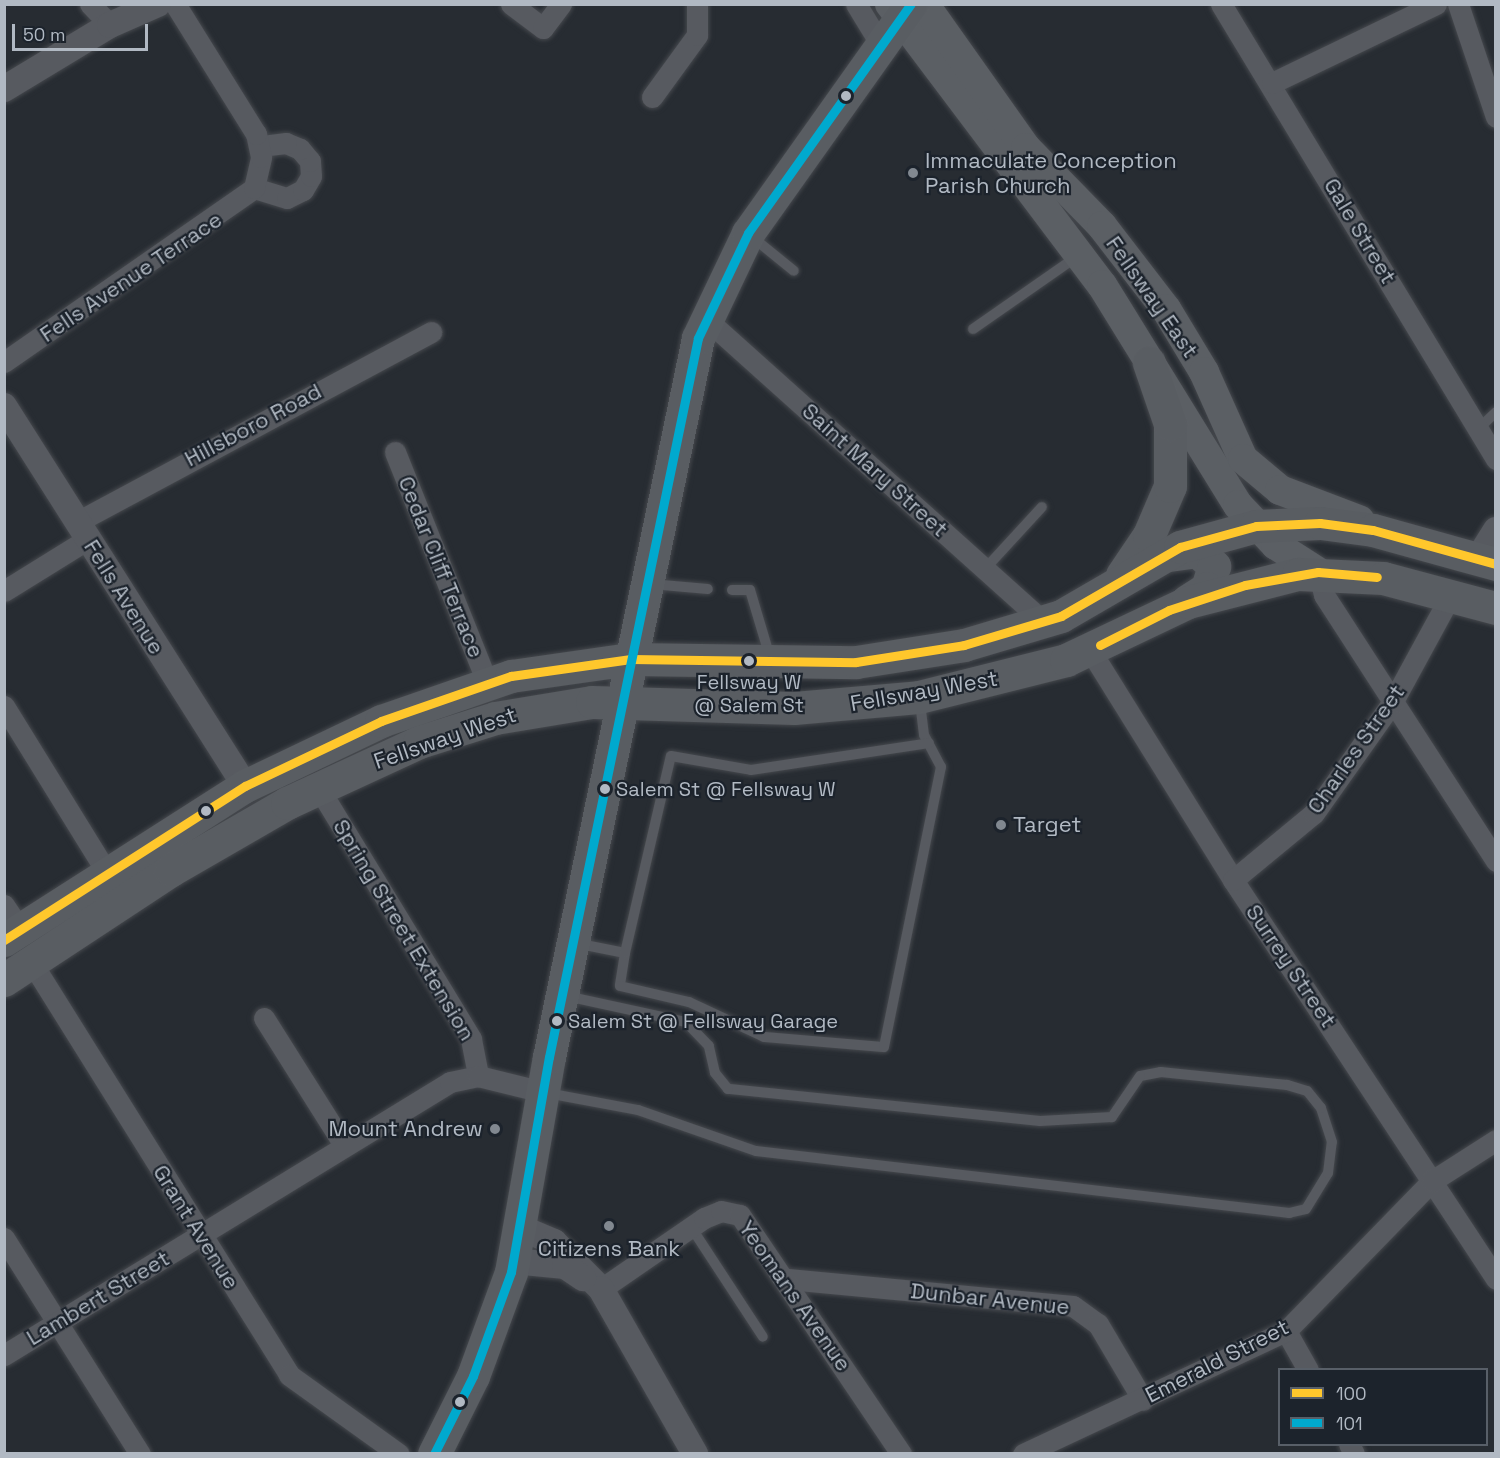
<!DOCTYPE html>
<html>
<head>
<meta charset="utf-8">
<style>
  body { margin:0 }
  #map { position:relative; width:1500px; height:1458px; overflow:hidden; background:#272c32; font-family:"Space Grotesk",sans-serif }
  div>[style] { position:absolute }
  .roads { filter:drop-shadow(0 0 2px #45484d) drop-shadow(0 0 2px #45484d) }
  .service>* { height:10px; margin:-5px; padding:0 5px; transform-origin:5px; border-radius:5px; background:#575a60 }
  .minor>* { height:21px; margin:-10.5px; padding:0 10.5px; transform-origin:10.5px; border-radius:10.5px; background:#575a60 }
  .tertiary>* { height:26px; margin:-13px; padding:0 13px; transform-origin:13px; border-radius:13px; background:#575a60 }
  .secondary>* { height:30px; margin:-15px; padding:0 15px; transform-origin:15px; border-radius:15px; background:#5b5f64 }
  .primary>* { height:33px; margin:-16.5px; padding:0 16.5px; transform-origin:16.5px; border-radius:16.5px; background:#595d62 }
  .bus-1>* { height:9px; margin:-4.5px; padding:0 4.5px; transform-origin:4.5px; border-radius:4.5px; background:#ffc72c }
  .bus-2>* { height:9px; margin:-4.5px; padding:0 4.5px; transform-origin:4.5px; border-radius:4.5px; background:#00a9ce }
  .dots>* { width:16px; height:16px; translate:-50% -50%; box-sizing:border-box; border:3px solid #1c232c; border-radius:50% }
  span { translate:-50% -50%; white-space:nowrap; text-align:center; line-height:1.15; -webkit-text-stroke:4.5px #1c232c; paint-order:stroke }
  .bus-label { font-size:20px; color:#b1b9c3 }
  .left { translate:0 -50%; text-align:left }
  .poi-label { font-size:22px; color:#b1b9c3 }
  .right { translate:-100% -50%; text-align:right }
  .street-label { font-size:22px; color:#b1b9c3 }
  .frame { position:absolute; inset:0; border:6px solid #b1b9c3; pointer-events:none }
  .legend { position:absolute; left:1278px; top:1368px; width:210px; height:78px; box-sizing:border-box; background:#1c232c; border:2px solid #585f68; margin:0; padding:8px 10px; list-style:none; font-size:18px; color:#b1b9c3 }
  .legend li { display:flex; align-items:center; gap:12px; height:30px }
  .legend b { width:30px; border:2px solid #585f68 }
  .scale { position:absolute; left:12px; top:24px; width:136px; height:27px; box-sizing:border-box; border:3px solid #b1b9c3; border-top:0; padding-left:8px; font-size:18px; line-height:21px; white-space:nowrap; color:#b1b9c3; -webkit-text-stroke:4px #1c232c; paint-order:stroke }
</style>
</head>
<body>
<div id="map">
  <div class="roads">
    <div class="service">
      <i style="left:751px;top:236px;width:55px;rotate:39.1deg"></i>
      <i style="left:973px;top:329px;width:129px;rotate:-34.9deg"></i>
      <i style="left:1478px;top:429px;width:25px;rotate:-43deg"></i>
      <i style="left:985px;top:569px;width:84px;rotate:-47.4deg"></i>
      <i style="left:651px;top:584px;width:57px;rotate:5deg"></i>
      <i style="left:732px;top:590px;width:18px"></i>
      <i style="left:750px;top:590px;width:70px;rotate:73.4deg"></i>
      <i style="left:575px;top:943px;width:51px;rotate:11.3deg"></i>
      <i style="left:625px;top:953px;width:33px;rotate:99deg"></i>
      <i style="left:620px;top:986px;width:71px;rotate:13.1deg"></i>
      <i style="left:689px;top:1002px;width:83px;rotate:25deg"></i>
      <i style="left:764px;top:1037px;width:120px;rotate:4.8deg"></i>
      <i style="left:884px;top:1047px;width:286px;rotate:-78.5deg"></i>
      <i style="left:941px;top:767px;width:36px;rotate:-118deg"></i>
      <i style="left:924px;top:735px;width:35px;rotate:-97deg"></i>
      <i style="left:625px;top:953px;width:202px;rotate:-76.9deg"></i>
      <i style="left:671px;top:756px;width:81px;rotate:9.9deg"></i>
      <i style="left:751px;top:770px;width:180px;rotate:-8.6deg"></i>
      <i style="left:547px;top:1093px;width:93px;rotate:10.6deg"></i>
      <i style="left:638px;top:1110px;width:125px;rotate:19.2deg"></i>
      <i style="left:756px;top:1151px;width:537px;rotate:6.63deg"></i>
      <i style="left:1289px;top:1213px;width:17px;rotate:-13deg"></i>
      <i style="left:1306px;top:1209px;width:42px;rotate:-58.6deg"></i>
      <i style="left:1328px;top:1173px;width:31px;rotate:-83deg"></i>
      <i style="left:1332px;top:1142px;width:36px;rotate:-108deg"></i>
      <i style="left:1321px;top:1108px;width:22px;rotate:-129deg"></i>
      <i style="left:1307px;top:1091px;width:21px;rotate:-163deg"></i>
      <i style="left:1287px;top:1085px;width:127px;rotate:-174.1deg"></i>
      <i style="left:1161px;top:1072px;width:21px;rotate:169deg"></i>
      <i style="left:1140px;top:1076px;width:50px;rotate:124.3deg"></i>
      <i style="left:1112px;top:1117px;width:72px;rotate:176.8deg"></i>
      <i style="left:1040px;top:1121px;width:314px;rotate:-174.1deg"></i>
      <i style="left:728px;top:1089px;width:21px;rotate:-129deg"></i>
      <i style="left:715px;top:1073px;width:28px;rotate:-103deg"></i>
      <i style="left:709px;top:1046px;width:33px;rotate:-134deg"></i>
      <i style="left:686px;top:1022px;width:123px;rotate:-167.8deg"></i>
      <i style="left:691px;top:1227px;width:131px;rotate:56.8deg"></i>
    </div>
    <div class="minor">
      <i style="left:90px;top:4px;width:29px;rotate:46deg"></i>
      <i style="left:511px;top:4px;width:40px;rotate:37deg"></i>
      <i style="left:543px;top:28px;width:30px;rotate:-53deg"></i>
      <i style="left:856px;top:4px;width:48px;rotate:58.6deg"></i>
      <i style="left:1221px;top:4px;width:532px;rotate:58.85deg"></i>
      <i style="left:1458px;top:4px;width:119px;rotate:71.4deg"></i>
      <i style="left:1272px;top:83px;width:182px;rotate:-25.7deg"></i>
      <i style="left:652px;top:97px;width:77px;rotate:-54deg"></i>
      <i style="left:697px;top:35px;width:31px;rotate:-90deg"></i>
      <i style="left:254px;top:188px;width:34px;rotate:17deg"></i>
      <i style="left:287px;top:198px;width:18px;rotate:-27deg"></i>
      <i style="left:303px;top:190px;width:16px;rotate:-60deg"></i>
      <i style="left:311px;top:176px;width:15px;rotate:-94deg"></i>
      <i style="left:310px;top:161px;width:16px;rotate:-130deg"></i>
      <i style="left:300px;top:149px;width:15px;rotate:-157deg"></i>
      <i style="left:286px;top:143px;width:26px;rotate:173deg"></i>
      <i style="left:705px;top:318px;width:455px;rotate:41.9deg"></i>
      <i style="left:4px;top:362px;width:305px;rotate:-34.8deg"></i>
      <i style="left:254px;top:188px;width:32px;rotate:-77deg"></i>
      <i style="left:261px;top:157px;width:24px;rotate:-102deg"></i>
      <i style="left:256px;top:134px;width:153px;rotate:-121.9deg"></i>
      <i style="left:395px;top:452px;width:248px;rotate:68.2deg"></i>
      <i style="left:77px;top:522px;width:402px;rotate:-28.2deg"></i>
      <i style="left:1318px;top:572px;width:24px;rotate:75deg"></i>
      <i style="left:1324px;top:595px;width:317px;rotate:57.1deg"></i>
      <i style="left:4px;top:591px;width:99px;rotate:-31.8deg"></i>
      <i style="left:1090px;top:650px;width:271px;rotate:58.1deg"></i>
      <i style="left:1233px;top:880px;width:478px;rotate:56.6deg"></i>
      <i style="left:4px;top:706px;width:194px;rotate:58.3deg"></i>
      <i style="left:318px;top:787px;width:295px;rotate:58.7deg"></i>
      <i style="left:471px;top:1039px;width:38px;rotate:79deg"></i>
      <i style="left:1233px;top:880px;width:105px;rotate:-39.6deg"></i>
      <i style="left:1314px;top:813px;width:135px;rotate:-54.7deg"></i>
      <i style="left:1392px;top:703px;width:123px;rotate:-61.4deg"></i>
      <i style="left:4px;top:905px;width:29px;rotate:56deg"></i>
      <i style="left:32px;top:963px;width:486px;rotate:58deg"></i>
      <i style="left:289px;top:1375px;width:135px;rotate:35.7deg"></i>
      <i style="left:264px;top:1018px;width:150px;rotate:57.8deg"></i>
      <i style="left:4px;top:1238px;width:255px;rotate:57.8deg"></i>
      <i style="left:788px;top:1279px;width:286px;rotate:5.4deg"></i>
      <i style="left:1073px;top:1306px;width:31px;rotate:36deg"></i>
      <i style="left:1098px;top:1324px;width:88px;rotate:59.4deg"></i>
      <i style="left:601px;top:1289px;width:125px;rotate:-34.6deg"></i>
      <i style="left:704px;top:1218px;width:18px;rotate:-22deg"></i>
      <i style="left:721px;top:1211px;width:19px;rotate:12deg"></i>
      <i style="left:740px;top:1215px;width:288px;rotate:56deg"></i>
      <i style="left:1286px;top:1331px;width:45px;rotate:60.6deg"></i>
      <i style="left:4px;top:1355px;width:523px;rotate:-31.47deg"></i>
      <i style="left:450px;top:1082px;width:29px;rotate:-12deg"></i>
      <i style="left:478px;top:1076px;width:67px;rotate:13.8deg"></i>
      <i style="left:1349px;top:1444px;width:11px;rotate:63deg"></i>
      <i style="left:1023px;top:1454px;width:290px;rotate:-25.1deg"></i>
      <i style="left:1286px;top:1331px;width:209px;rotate:-45.8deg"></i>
      <i style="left:1432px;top:1181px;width:76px;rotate:-32.6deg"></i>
    </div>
    <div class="tertiary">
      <i style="left:4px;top:89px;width:124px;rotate:-31.1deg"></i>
      <i style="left:110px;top:25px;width:52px;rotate:-23.6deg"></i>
      <i style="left:4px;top:406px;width:450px;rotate:57.6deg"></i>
      <i style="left:1479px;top:557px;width:32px;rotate:-58deg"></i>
      <i style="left:521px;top:1228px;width:36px;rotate:23deg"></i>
      <i style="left:554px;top:1242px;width:66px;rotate:45deg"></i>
      <i style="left:601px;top:1289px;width:190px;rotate:60.3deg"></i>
      <i style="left:513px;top:1261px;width:52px;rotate:5.5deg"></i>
      <i style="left:565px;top:1266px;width:22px;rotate:34deg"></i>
    </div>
    <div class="secondary">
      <i style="left:890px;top:4px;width:352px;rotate:53deg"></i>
      <i style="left:1102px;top:285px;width:259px;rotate:58.3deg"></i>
      <i style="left:1238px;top:505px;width:55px;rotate:46.5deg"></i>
      <i style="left:1276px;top:545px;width:50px;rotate:32.7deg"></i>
      <i style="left:924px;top:4px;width:176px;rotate:54.7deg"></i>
      <i style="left:1026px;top:148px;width:109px;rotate:45.7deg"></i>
      <i style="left:1102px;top:226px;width:105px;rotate:52.4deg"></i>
      <i style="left:1166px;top:309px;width:74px;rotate:58.9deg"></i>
      <i style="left:1204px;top:372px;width:95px;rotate:65.9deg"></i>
      <i style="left:1243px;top:459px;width:48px;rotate:40deg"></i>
      <i style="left:1280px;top:490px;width:85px;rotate:20.8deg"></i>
    </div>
    <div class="primary">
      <i style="left:1169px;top:555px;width:28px;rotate:-8deg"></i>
      <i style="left:1197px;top:551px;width:23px;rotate:41deg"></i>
      <i style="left:1214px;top:566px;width:23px;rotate:108deg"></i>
      <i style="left:1207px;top:588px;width:24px;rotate:147deg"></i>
      <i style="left:1122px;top:575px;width:48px;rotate:-56deg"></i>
      <i style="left:1149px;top:535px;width:53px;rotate:-66.8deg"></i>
      <i style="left:1170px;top:486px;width:62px;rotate:-90deg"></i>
      <i style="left:1170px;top:424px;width:65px;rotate:-109deg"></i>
      <i style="left:4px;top:940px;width:286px;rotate:-32.6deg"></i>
      <i style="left:245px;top:786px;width:151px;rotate:-25.5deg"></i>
      <i style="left:381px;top:721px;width:138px;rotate:-19.1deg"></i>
      <i style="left:511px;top:676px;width:121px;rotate:-8.1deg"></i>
      <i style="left:631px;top:659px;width:225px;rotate:0.8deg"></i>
      <i style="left:856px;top:662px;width:109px;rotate:-8.9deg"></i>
      <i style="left:964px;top:645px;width:101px;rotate:-16.6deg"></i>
      <i style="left:1061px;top:616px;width:138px;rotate:-30.1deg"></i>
      <i style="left:1180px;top:547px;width:79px;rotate:-15.4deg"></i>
      <i style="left:1256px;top:526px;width:64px;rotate:-2.7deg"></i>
      <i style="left:1320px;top:523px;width:53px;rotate:7.5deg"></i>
      <i style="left:1373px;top:530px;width:128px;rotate:15.5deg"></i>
      <i style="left:4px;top:980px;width:200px;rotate:-33.4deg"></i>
      <i style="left:171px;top:870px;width:134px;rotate:-30deg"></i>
      <i style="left:287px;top:803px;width:145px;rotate:-24.8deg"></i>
      <i style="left:419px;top:742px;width:80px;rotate:-17.5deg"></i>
      <i style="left:495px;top:718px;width:98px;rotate:-9.4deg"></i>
      <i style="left:592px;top:702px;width:202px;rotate:1.7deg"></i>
      <i style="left:794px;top:708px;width:125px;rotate:-5deg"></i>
      <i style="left:919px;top:697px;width:152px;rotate:-14.1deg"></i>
      <i style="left:1066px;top:660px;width:135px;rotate:-25.4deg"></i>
      <i style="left:1188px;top:602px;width:114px;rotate:-14.3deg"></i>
      <i style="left:1298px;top:574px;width:85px;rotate:2.7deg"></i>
      <i style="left:1383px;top:578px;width:117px;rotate:14.9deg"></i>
      <i style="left:434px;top:1454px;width:87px;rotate:-63.4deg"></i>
      <i style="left:473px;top:1376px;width:111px;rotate:-69.9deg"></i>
      <i style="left:511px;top:1272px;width:218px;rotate:-80deg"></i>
      <i style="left:549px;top:1057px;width:734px;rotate:-78.29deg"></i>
      <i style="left:698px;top:338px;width:116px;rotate:-64.5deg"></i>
      <i style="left:748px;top:233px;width:281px;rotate:-54.6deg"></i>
    </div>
  </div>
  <div class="bus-1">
    <i style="left:1100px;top:645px;width:77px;rotate:-26.9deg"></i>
    <i style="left:1169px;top:610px;width:80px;rotate:-18.2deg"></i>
    <i style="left:1245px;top:585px;width:74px;rotate:-10.1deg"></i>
    <i style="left:1318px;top:572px;width:59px;rotate:4.8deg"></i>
    <i style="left:4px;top:940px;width:286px;rotate:-32.6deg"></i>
    <i style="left:245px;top:786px;width:151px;rotate:-25.5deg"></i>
    <i style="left:381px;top:721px;width:138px;rotate:-19.1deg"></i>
    <i style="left:511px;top:676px;width:121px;rotate:-8.1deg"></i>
    <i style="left:631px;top:659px;width:225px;rotate:0.8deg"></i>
    <i style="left:856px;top:662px;width:109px;rotate:-8.9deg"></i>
    <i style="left:964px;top:645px;width:101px;rotate:-16.6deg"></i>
    <i style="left:1061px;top:616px;width:138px;rotate:-30.1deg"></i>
    <i style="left:1180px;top:547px;width:79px;rotate:-15.4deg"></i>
    <i style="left:1256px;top:526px;width:64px;rotate:-2.7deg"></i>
    <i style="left:1320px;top:523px;width:53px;rotate:7.5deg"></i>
    <i style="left:1373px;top:530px;width:128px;rotate:15.5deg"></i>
  </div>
  <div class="bus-2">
    <i style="left:434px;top:1454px;width:87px;rotate:-63.4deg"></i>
    <i style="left:473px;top:1376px;width:111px;rotate:-69.9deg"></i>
    <i style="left:511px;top:1272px;width:218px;rotate:-80deg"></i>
    <i style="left:549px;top:1057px;width:734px;rotate:-78.29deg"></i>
    <i style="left:698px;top:338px;width:116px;rotate:-64.5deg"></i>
    <i style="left:748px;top:233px;width:281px;rotate:-54.6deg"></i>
  </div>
  <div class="dots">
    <i style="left:846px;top:96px;background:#b1b9c3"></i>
    <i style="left:913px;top:173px;background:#818890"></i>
    <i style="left:749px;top:661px;background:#b1b9c3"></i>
    <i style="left:605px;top:789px;background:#b1b9c3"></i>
    <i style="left:206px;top:811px;background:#b1b9c3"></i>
    <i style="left:1001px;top:825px;background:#818890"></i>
    <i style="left:557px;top:1021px;background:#b1b9c3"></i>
    <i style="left:495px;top:1129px;background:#818890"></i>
    <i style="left:609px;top:1226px;background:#818890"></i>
    <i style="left:460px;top:1402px;background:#b1b9c3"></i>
  </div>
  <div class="bus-label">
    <span style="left:749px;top:694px">Fellsway W<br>@ Salem St</span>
    <span class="left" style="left:616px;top:789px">Salem St @ Fellsway W</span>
    <span class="left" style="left:568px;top:1021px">Salem St @ Fellsway Garage</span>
  </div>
  <div class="poi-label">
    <span class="left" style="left:925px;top:173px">Immaculate Conception<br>Parish Church</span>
    <span class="left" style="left:1013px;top:825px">Target</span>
    <span class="right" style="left:483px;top:1129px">Mount Andrew</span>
    <span style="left:609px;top:1249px">Citizens Bank</span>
  </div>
  <div class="street-label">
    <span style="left:1360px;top:231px;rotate:59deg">Gale Street</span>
    <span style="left:131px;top:277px;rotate:-34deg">Fells Avenue Terrace</span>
    <span style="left:1152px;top:297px;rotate:55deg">Fellsway East</span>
    <span style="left:253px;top:425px;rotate:-28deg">Hillsboro Road</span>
    <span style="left:875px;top:470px;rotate:42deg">Saint Mary Street</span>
    <span style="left:441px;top:567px;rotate:68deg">Cedar Cliff Terrace</span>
    <span style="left:124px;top:597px;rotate:58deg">Fells Avenue</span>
    <span style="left:924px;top:691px;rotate:-10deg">Fellsway West</span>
    <span style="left:445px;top:738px;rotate:-19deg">Fellsway West</span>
    <span style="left:1356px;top:749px;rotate:-55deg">Charles Street</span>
    <span style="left:404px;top:930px;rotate:59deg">Spring Street Extension</span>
    <span style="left:1291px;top:966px;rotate:56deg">Surrey Street</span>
    <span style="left:196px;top:1227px;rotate:58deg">Grant Avenue</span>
    <span style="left:795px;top:1296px;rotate:55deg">Yeomans Avenue</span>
    <span style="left:98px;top:1298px;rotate:-31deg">Lambert Street</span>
    <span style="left:990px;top:1299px;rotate:6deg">Dunbar Avenue</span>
    <span style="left:1217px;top:1361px;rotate:-27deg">Emerald Street</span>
  </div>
  <div class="frame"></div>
  <ul class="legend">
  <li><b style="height:8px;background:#ffc72c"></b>100</li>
  <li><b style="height:8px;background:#00a9ce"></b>101</li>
  </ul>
  <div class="scale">50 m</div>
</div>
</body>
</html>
